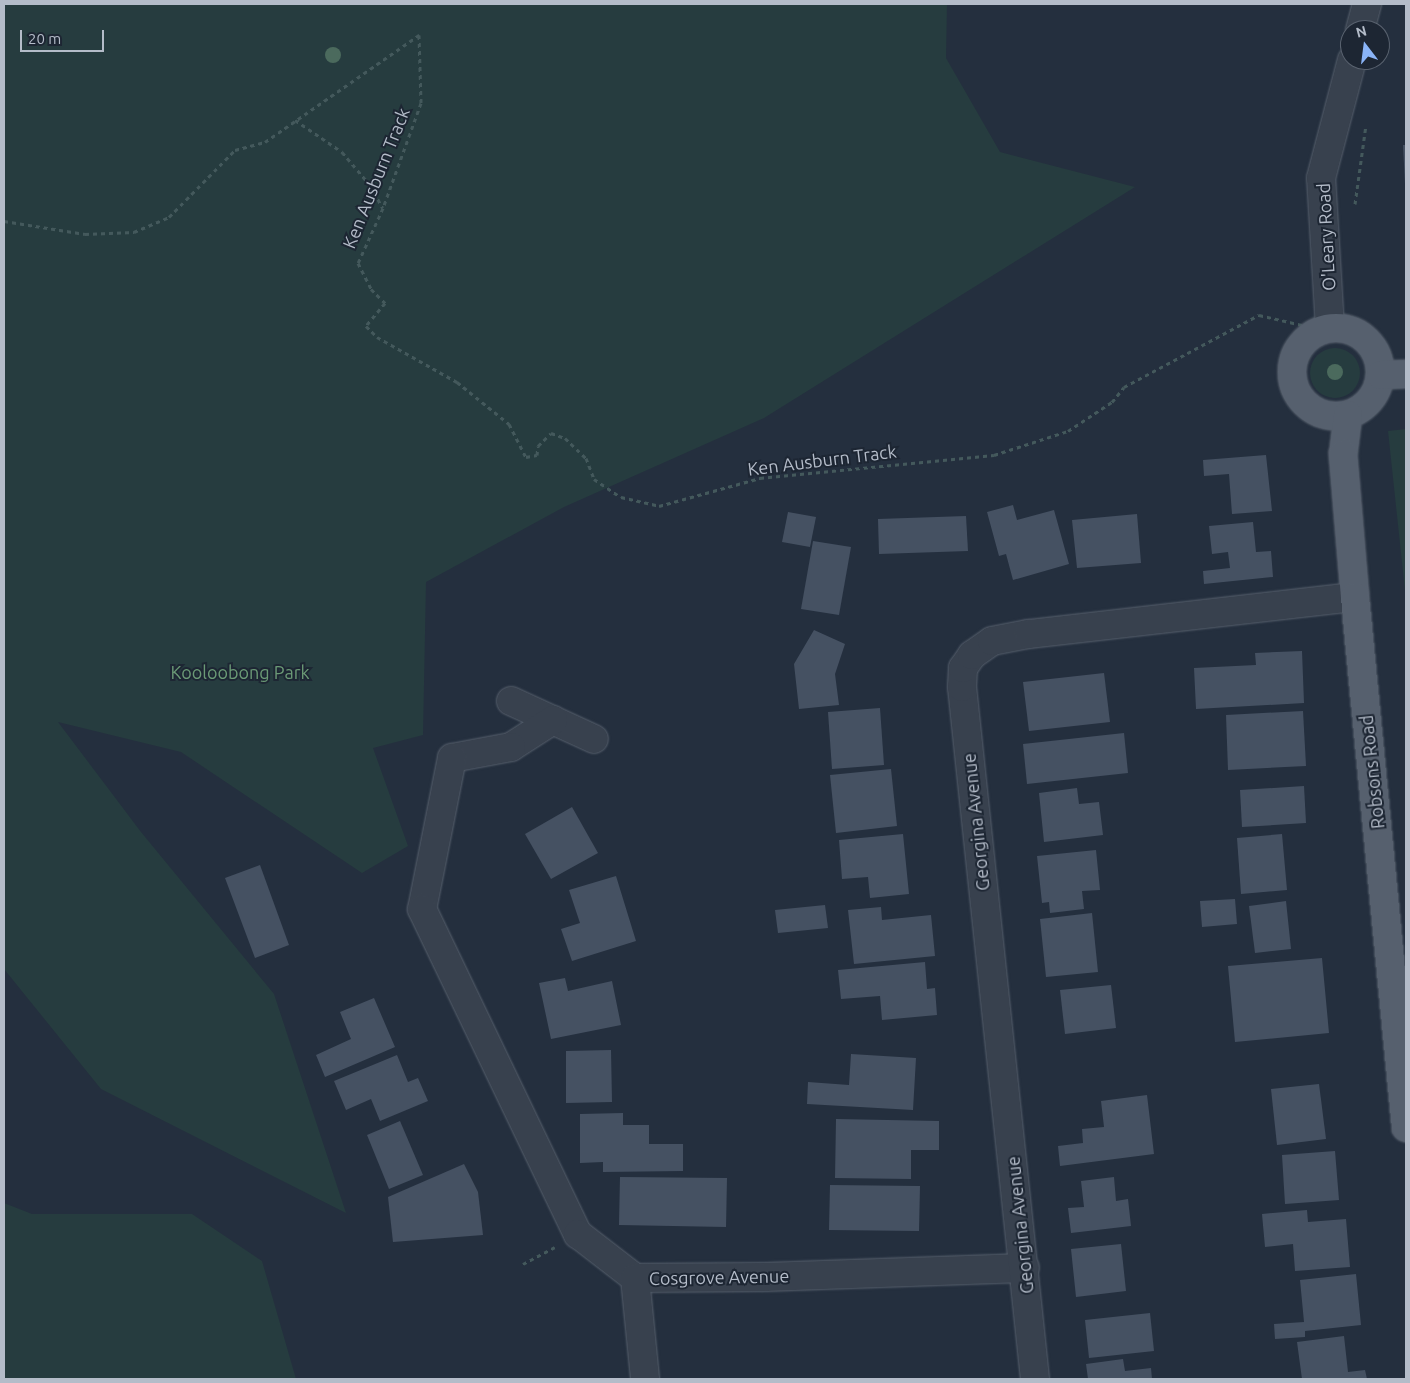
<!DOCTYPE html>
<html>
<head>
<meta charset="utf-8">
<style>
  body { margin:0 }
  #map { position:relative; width:1410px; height:1383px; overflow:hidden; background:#242f3e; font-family:Ubuntu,sans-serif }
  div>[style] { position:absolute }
  .green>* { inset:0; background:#263c3f }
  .round { border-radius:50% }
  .building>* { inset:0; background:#455162 }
  .path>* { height:3px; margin-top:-1.5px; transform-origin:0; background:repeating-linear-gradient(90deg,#44595c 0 4px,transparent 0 8px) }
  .roads { filter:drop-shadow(0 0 1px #565f6c) drop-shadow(0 0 1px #565f6c) }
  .minor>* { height:28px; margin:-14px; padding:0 14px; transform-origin:14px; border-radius:14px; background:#38414e }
  .major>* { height:28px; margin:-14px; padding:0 14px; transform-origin:14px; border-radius:14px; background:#56606e }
  .major>.ring { margin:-14px; padding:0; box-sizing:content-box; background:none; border:28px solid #56606e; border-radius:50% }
  .trees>* { width:16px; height:16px; margin:-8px; border-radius:50%; background:#4b6a5d }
  span { translate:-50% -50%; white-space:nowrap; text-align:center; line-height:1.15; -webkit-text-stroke:4px #1d2633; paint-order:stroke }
  .street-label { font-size:18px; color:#b4bcc9 }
  .park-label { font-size:18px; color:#6b9a76 }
  .frame { position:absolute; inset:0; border:5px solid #b4bcc9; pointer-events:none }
  .north { position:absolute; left:1340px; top:20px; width:50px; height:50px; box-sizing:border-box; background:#1d2633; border:1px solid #59626f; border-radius:50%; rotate:345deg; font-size:14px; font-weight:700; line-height:20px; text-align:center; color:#b4bcc9 }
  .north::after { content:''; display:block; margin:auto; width:18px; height:22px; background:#8ab4f8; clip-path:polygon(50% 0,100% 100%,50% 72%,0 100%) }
  .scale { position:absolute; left:20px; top:30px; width:84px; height:22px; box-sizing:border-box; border:2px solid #b4bcc9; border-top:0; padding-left:6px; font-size:15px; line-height:18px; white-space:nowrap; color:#b4bcc9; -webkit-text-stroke:4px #1d2633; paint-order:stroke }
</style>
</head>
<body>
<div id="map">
  <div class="green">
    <i style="clip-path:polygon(4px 4px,947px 4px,946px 58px,1000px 152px,1135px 187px,764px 418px,564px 507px,426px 582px,423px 735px,373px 748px,408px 846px,362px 873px,181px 752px,58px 722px,141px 832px,274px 994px,346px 1213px,101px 1089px,4px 969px)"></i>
    <i class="round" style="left:1310px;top:348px;width:50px;height:50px"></i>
    <i style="clip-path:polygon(1406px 429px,1406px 600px,1388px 431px)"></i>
    <i style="clip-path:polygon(4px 1203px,32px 1214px,192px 1214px,262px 1261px,296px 1379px,4px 1379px)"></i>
  </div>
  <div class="building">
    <i style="clip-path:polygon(1403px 145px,1406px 145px,1406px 184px,1405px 184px)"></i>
    <i style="clip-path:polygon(1266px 455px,1272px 511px,1232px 514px,1229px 474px,1204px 476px,1203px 460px)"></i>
    <i style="clip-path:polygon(1013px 505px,1017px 520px,1054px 510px,1069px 564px,1013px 580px,1006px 554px,999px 556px,987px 512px)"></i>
    <i style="clip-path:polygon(788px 512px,816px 517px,810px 547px,782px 542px)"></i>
    <i style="clip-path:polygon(1137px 514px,1141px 563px,1077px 568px,1072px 520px)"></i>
    <i style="clip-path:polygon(966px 516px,968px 551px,879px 554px,878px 519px)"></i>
    <i style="clip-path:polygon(1253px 522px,1256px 552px,1271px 551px,1273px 577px,1204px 584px,1203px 571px,1230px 568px,1228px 552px,1212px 554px,1209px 526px)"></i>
    <i style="clip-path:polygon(813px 541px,851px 547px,839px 615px,801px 609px)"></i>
    <i style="clip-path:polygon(814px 630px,845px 644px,835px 674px,839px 705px,799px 709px,794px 664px)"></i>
    <i style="clip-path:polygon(1302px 651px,1304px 703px,1196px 709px,1194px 668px,1256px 665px,1255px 653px)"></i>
    <i style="clip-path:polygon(1104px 673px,1110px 722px,1029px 731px,1023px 682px)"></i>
    <i style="clip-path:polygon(880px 708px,884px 765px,832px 769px,828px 712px)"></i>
    <i style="clip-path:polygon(1303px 711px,1306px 766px,1228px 770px,1226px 715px)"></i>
    <i style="clip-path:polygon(1124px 733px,1128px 773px,1027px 784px,1023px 744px)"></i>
    <i style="clip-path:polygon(891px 769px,897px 826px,836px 833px,830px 775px)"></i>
    <i style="clip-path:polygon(1304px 786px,1306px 823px,1242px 827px,1240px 790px)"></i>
    <i style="clip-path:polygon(1077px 788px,1079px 804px,1099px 802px,1103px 835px,1044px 842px,1039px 793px)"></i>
    <i style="clip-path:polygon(572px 807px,598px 853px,551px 879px,525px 834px)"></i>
    <i style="clip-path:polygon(903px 834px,909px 894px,870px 898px,868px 877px,842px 879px,839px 840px)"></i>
    <i style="clip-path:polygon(1282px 834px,1287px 890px,1241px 894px,1237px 838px)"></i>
    <i style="clip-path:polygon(1096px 850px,1100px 890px,1082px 891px,1084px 909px,1050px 913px,1049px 902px,1042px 903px,1037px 856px)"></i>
    <i style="clip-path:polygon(260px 865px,289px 945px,255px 958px,225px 878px)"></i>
    <i style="clip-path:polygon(616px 876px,636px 941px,572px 961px,561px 929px,580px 923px,569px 890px)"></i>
    <i style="clip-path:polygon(1235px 899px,1237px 924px,1202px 927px,1200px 901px)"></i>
    <i style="clip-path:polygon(1286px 901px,1291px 949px,1255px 953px,1249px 906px)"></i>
    <i style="clip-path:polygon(825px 905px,828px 928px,778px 933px,775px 910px)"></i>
    <i style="clip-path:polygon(881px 907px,882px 920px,931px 915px,935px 956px,854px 964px,848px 910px)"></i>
    <i style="clip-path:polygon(1092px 913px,1098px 972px,1046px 977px,1040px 919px)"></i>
    <i style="clip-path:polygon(1322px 958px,1329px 1033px,1235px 1042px,1228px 966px)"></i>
    <i style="clip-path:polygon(925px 962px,927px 989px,935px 988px,937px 1015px,882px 1020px,880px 996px,841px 999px,838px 970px)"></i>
    <i style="clip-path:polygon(565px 978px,568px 991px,612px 981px,621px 1025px,551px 1039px,539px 983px)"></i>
    <i style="clip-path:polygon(1111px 985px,1116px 1028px,1065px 1034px,1060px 990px)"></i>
    <i style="clip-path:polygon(374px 998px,395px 1047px,325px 1077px,316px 1055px,351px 1039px,340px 1012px)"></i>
    <i style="clip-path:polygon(611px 1050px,612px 1102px,566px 1103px,566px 1051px)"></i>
    <i style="clip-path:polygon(851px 1054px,916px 1058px,913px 1110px,807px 1104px,808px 1082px,849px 1085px)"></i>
    <i style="clip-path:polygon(397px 1055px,408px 1082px,418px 1078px,428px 1101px,380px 1121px,371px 1099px,346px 1110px,334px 1081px)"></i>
    <i style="clip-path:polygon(1319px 1084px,1326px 1139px,1277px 1145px,1271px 1089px)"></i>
    <i style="clip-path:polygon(1147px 1095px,1154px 1154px,1060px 1166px,1058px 1146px,1083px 1143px,1082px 1129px,1104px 1127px,1101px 1101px)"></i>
    <i style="clip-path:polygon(623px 1113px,623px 1125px,649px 1125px,649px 1144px,683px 1144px,683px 1171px,603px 1172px,603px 1162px,580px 1163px,580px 1114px)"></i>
    <i style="clip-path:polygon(836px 1119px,939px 1121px,939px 1150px,911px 1150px,911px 1179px,835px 1178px)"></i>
    <i style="clip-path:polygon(400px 1121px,423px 1175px,389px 1189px,367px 1135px)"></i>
    <i style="clip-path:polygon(1335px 1151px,1339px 1200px,1285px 1204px,1282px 1155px)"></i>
    <i style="clip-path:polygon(464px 1164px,478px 1192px,483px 1235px,393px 1242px,388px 1197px)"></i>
    <i style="clip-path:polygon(620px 1177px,727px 1178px,726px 1227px,619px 1225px)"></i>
    <i style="clip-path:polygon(1114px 1177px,1116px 1201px,1128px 1199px,1131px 1226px,1071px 1233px,1068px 1208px,1084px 1207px,1081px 1181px)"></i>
    <i style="clip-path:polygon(830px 1185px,920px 1186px,919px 1231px,829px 1230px)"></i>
    <i style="clip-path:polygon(1307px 1210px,1308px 1222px,1346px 1219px,1350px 1267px,1295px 1271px,1293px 1244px,1265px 1247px,1262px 1214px)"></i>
    <i style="clip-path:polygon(1121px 1244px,1126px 1291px,1076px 1297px,1071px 1249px)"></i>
    <i style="clip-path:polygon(1356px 1274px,1361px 1325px,1305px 1331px,1305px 1337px,1275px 1339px,1274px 1324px,1304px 1322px,1300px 1280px)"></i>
    <i style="clip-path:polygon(1150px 1313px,1154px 1351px,1089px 1358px,1085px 1320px)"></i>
    <i style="clip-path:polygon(1344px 1336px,1348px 1372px,1365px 1370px,1367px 1379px,1302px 1379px,1297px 1342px)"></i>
    <i style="clip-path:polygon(1123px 1359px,1125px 1371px,1151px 1368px,1152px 1379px,1088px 1379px,1086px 1364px)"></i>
  </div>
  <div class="path">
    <i style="left:295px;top:120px;width:57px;rotate:34.2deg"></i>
    <i style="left:342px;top:152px;width:43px;rotate:49.7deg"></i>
    <i style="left:370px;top:185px;width:26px;rotate:61deg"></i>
    <i style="left:1355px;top:204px;width:80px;rotate:-82.1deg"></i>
    <i style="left:4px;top:221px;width:82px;rotate:9.1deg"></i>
    <i style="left:85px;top:234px;width:49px;rotate:-2.3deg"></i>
    <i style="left:134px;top:232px;width:38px;rotate:-23deg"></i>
    <i style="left:169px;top:217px;width:94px;rotate:-45.4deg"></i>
    <i style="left:235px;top:150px;width:31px;rotate:-15deg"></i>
    <i style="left:265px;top:142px;width:188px;rotate:-34.8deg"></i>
    <i style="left:419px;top:35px;width:68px;rotate:88.3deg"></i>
    <i style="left:421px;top:103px;width:112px;rotate:109.9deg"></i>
    <i style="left:383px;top:208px;width:60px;rotate:114.4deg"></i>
    <i style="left:358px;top:263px;width:29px;rotate:63deg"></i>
    <i style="left:371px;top:289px;width:20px;rotate:45deg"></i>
    <i style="left:385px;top:303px;width:30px;rotate:130deg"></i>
    <i style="left:366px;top:326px;width:16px;rotate:45deg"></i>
    <i style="left:377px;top:337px;width:92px;rotate:29.4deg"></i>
    <i style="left:457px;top:382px;width:67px;rotate:38.9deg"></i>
    <i style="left:509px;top:424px;width:37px;rotate:63deg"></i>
    <i style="left:526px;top:457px;width:11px;rotate:-10deg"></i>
    <i style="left:537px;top:455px;width:9px;rotate:-84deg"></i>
    <i style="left:538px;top:446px;width:18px;rotate:-45deg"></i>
    <i style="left:551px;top:433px;width:15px;rotate:20deg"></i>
    <i style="left:565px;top:438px;width:29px;rotate:44deg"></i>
    <i style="left:586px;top:458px;width:22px;rotate:69deg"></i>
    <i style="left:594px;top:479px;width:32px;rotate:34deg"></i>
    <i style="left:621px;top:497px;width:39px;rotate:13deg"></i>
    <i style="left:659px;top:506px;width:105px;rotate:-15.5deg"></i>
    <i style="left:760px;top:478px;width:235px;rotate:-5.6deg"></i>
    <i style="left:994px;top:455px;width:78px;rotate:-18deg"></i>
    <i style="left:1068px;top:431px;width:53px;rotate:-33.4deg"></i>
    <i style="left:1112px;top:402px;width:19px;rotate:-51deg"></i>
    <i style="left:1124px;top:387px;width:153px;rotate:-28.1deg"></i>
    <i style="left:1259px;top:315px;width:44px;rotate:13.1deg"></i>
    <i style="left:523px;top:1264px;width:36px;rotate:-28deg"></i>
  </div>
  <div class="roads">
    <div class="minor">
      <i style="left:1360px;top:30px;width:27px;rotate:-75deg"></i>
      <i style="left:1330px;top:328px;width:150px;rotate:-93.4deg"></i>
      <i style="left:1321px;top:178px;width:122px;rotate:-75.3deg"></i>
      <i style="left:511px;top:701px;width:91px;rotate:24.6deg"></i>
      <i style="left:553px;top:720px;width:50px;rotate:147.3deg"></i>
      <i style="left:511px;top:747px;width:60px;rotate:169.4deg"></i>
      <i style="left:452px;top:758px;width:154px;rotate:101.2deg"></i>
      <i style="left:422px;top:909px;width:361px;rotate:64.4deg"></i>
      <i style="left:578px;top:1234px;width:72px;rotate:37.7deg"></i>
      <i style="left:635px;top:1278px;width:130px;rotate:-0.4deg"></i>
      <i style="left:765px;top:1277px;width:260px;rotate:-2deg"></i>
      <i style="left:635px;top:1278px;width:101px;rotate:84.3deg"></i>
      <i style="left:1035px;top:1379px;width:696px;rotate:-96.02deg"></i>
      <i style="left:962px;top:687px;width:19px;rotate:-87deg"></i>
      <i style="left:963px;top:668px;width:16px;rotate:-55deg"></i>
      <i style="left:972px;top:655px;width:24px;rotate:-35deg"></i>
      <i style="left:992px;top:641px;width:38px;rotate:-11deg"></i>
      <i style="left:1029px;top:634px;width:328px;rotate:-6.5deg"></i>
    </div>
    <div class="major">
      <i class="ring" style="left:1292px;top:328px;width:60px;height:60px"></i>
      <i style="left:1381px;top:375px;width:25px;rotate:-2deg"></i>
      <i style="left:1348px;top:415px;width:39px;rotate:97deg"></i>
      <i style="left:1343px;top:454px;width:144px;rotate:85.2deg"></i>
      <i style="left:1355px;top:597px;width:533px;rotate:84.51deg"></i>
    </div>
  </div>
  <div class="trees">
    <i style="left:333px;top:55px"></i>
    <i style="left:1335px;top:372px"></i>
  </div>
  <div class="street-label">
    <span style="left:376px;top:178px;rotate:-68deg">Ken Ausburn Track</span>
    <span style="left:1326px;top:237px;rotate:-93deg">O'Leary Road</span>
    <span style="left:822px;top:460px;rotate:-7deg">Ken Ausburn Track</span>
    <span style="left:1372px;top:772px;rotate:-96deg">Robsons Road</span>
    <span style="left:976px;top:822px;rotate:-96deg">Georgina Avenue</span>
    <span style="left:1020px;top:1225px;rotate:-96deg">Georgina Avenue</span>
    <span style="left:719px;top:1277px;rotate:-1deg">Cosgrove Avenue</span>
  </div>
  <div class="park-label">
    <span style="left:240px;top:672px">Kooloobong Park</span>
  </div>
  <div class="frame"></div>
  <div class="north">N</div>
  <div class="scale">20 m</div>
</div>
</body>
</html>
